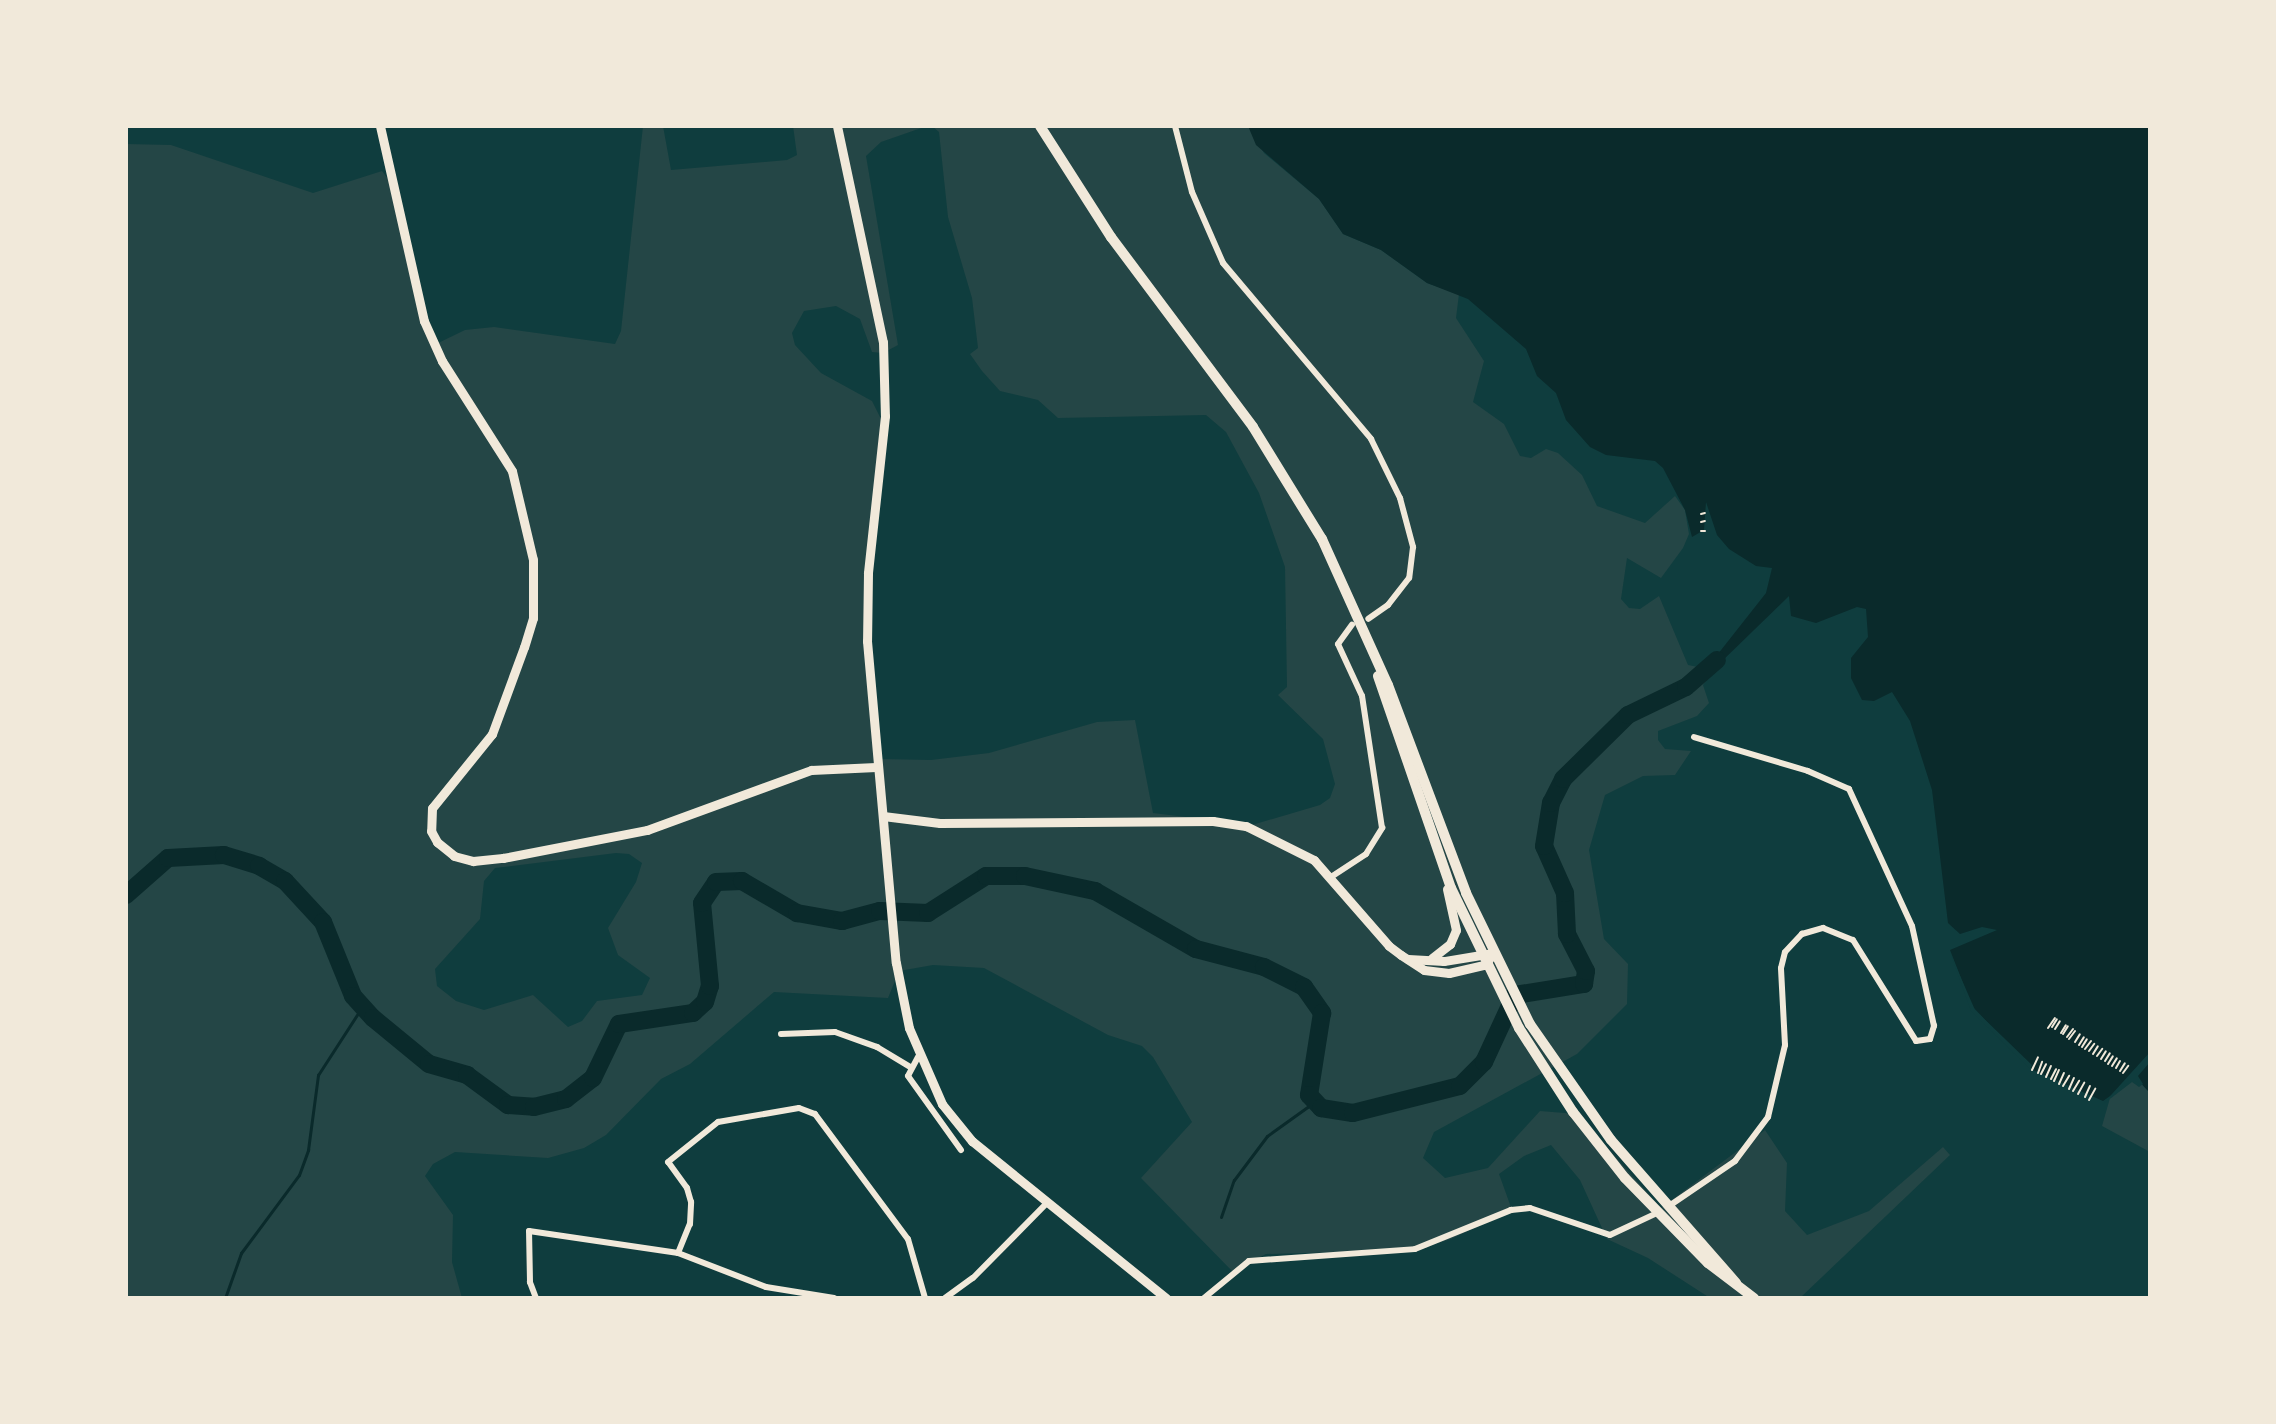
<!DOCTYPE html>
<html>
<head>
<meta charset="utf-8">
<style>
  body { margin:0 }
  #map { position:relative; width:2276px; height:1424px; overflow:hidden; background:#0f3d3e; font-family:Ubuntu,sans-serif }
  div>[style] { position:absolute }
  .green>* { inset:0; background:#244646 }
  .water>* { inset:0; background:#0a2a2b }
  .pier>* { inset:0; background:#0f3d3e }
  .stream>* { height:3px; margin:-1.5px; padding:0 1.5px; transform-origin:1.5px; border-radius:1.5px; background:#0a2a2b }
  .river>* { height:18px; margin:-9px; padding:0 9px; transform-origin:9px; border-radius:9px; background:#0a2a2b }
  .path>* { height:2px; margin:-1px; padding:0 1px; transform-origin:1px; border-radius:1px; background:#f1e9da }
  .minor>* { height:6px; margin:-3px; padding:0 3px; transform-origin:3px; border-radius:3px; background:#f1e9da }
  .secondary>* { height:9px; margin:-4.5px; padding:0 4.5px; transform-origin:4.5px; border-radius:4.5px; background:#f1e9da }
  .trunk>* { height:10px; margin:-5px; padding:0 5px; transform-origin:5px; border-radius:5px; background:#f1e9da }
  span { translate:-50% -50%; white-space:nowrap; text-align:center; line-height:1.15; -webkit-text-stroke:6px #f1e9da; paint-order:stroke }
  .frame { position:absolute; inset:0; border:128px solid #f1e9da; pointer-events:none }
</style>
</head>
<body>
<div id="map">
  <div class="green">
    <i style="clip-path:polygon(evenodd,643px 126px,663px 126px,671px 170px,787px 160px,797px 155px,793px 126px,927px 126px,881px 142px,866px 156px,898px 345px,883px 353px,872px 352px,860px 319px,836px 306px,804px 311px,792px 333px,795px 345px,821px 373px,872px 401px,882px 421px,866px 611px,879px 759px,931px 760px,989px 753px,1097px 722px,1135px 720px,1153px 813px,1252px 825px,1320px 805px,1330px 798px,1335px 784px,1323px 739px,1278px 695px,1287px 687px,1285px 567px,1259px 493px,1226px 432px,1206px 415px,1058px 418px,1038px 400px,1000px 391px,982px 371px,970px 354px,978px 348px,972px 298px,948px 217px,939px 132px,932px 126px,1248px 126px,1264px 153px,1319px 199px,1343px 234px,1381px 250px,1427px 283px,1459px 294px,1456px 318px,1484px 361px,1473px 402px,1504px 424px,1520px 456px,1531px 458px,1546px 449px,1558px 453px,1582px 475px,1597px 506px,1645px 523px,1675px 496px,1685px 510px,1689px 534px,1683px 548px,1661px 578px,1627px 558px,1621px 599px,1629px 608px,1640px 609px,1659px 596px,1688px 665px,1698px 667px,1714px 659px,1720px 663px,1703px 685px,1709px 703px,1697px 716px,1658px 731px,1658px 740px,1665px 749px,1691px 751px,1675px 775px,1643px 776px,1605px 795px,1589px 850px,1604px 939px,1628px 964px,1627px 1004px,1577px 1054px,1434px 1132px,1423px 1158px,1445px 1178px,1488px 1168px,1540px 1111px,1577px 1114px,1661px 1208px,1765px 1130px,1787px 1163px,1785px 1211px,1807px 1235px,1869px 1211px,1943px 1147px,1950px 1155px,1800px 1298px,1710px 1298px,1648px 1258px,1607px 1239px,1580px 1180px,1551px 1145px,1524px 1156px,1499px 1174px,1512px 1210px,1451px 1239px,1414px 1250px,1266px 1254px,1233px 1272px,1141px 1178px,1192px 1122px,1153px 1057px,1142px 1046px,1108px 1035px,984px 968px,933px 965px,899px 971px,888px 998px,774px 992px,690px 1064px,661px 1079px,606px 1135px,584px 1148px,548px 1158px,455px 1152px,433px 1164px,425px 1176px,453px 1215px,452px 1262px,462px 1298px,126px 1298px,126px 144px,171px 145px,313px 193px,382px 171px,389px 180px,434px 345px,465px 330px,494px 327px,615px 344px,621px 331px,643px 126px,616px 853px,629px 854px,642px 863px,636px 882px,608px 928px,618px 955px,650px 978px,642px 995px,597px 1001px,582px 1021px,568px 1027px,533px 995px,484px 1010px,456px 1001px,437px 986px,435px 969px,480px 919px,484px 881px,495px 868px,616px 853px)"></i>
    <i style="clip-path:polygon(2136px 1078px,2150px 1093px,2150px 1152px,2102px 1126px,2110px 1098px)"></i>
  </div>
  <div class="water">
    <i style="clip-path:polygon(1248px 126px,2150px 126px,2150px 1093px,2136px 1078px,2103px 1101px,2033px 1070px,1972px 1006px,1950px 950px,1997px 930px,1982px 927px,1960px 934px,1948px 923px,1932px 790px,1910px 721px,1892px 692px,1874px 701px,1862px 700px,1851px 678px,1851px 658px,1868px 637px,1866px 609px,1857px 607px,1816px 623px,1791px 616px,1789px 596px,1720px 663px,1714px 659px,1766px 593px,1772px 568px,1756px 566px,1729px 549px,1717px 535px,1706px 502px,1704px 530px,1692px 537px,1685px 510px,1663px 468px,1655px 461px,1606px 455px,1590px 447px,1566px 420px,1556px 393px,1537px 376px,1526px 349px,1468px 299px,1427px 283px,1381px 250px,1343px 234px,1319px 199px,1256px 145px)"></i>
  </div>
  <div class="pier">
    <i style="clip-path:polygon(1951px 955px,1975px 1010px,2032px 1065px,2030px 1069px,1971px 1011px)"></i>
    <i style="clip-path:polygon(2150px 1052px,2150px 1062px,2138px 1076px,2143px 1084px,2139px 1087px,2132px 1082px,2102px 1105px)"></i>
  </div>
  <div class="stream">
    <i style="left:1221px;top:1217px;width:39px;rotate:-71deg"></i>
    <i style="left:1234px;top:1180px;width:55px;rotate:-53.1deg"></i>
    <i style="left:1267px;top:1136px;width:57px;rotate:-35.7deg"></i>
    <i style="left:225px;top:1298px;width:48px;rotate:-70.4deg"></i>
    <i style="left:241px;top:1253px;width:97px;rotate:-53.4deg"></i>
    <i style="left:299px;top:1175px;width:27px;rotate:-70deg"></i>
    <i style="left:308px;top:1150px;width:76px;rotate:-82.4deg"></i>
    <i style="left:318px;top:1075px;width:81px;rotate:-57.1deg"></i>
  </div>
  <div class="river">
    <i style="left:126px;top:895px;width:56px;rotate:-41.4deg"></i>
    <i style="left:168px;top:858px;width:56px;rotate:-3.1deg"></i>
    <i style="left:224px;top:855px;width:37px;rotate:17deg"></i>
    <i style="left:259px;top:866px;width:30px;rotate:30deg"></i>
    <i style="left:285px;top:881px;width:56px;rotate:47.2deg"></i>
    <i style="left:323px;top:922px;width:80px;rotate:67.9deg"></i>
    <i style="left:353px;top:996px;width:30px;rotate:48deg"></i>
    <i style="left:373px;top:1018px;width:72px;rotate:39.4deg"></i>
    <i style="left:429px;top:1064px;width:40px;rotate:16deg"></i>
    <i style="left:467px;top:1075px;width:51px;rotate:36.2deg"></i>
    <i style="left:508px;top:1105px;width:26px;rotate:4deg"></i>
    <i style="left:534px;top:1107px;width:33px;rotate:-14deg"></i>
    <i style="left:566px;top:1099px;width:34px;rotate:-38deg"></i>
    <i style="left:593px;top:1078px;width:60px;rotate:-64.3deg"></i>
    <i style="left:619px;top:1024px;width:75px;rotate:-8.5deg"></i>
    <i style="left:693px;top:1013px;width:16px;rotate:-43deg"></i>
    <i style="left:705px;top:1002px;width:17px;rotate:-73deg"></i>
    <i style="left:710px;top:986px;width:83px;rotate:-95.5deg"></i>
    <i style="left:702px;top:903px;width:25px;rotate:-56deg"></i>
    <i style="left:716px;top:882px;width:26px;rotate:-2deg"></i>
    <i style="left:742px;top:881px;width:64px;rotate:30.2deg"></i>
    <i style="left:797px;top:913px;width:46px;rotate:10.1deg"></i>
    <i style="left:842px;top:921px;width:39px;rotate:-15deg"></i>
    <i style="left:880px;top:911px;width:48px;rotate:2.4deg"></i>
    <i style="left:928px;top:913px;width:69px;rotate:-32.5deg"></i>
    <i style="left:986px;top:876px;width:39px"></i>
    <i style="left:1025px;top:876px;width:72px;rotate:12.1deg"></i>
    <i style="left:1095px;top:891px;width:116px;rotate:29.9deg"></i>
    <i style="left:1196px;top:949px;width:70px;rotate:14.8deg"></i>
    <i style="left:1264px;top:967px;width:45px;rotate:26.6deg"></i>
    <i style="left:1304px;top:987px;width:32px;rotate:55deg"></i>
    <i style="left:1322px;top:1013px;width:83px;rotate:99deg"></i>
    <i style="left:1309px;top:1095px;width:18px;rotate:47deg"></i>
    <i style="left:1321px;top:1108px;width:32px;rotate:9deg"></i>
    <i style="left:1353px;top:1113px;width:110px;rotate:-14.2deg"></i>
    <i style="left:1460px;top:1086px;width:34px;rotate:-45deg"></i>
    <i style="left:1484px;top:1062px;width:74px;rotate:-65.2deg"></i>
    <i style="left:1515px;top:995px;width:70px;rotate:-9.1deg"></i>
    <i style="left:1584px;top:984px;width:13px;rotate:-81deg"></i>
    <i style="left:1586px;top:971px;width:42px;rotate:-117.2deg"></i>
    <i style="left:1567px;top:934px;width:41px;rotate:-92.8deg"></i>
    <i style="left:1565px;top:893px;width:51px;rotate:-114.1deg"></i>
    <i style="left:1544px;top:846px;width:44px;rotate:-80.8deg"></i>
    <i style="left:1551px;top:803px;width:27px;rotate:-63deg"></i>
    <i style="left:1563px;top:779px;width:91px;rotate:-44.6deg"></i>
    <i style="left:1628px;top:715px;width:64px;rotate:-25.8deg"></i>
    <i style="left:1686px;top:687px;width:41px;rotate:-41.1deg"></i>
  </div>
  <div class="path">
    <i style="left:1701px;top:514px;width:4px;rotate:-14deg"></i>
    <i style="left:1701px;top:522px;width:4px;rotate:-14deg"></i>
    <i style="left:1701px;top:531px;width:4px"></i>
    <i style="left:2052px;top:1027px;width:9px;rotate:-58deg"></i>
    <i style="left:2048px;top:1028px;width:12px;rotate:-55deg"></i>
    <i style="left:2055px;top:1029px;width:9px;rotate:-58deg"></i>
    <i style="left:2061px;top:1033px;width:9px;rotate:-58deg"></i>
    <i style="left:2063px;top:1034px;width:9px;rotate:-58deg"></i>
    <i style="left:2067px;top:1037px;width:10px;rotate:-53deg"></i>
    <i style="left:2069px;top:1039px;width:10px;rotate:-53deg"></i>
    <i style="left:2075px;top:1042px;width:9px;rotate:-58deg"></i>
    <i style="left:2079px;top:1045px;width:9px;rotate:-58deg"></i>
    <i style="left:2082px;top:1047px;width:9px;rotate:-58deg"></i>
    <i style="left:2085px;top:1049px;width:10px;rotate:-53deg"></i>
    <i style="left:2089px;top:1051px;width:9px;rotate:-54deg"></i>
    <i style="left:2093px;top:1054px;width:9px;rotate:-58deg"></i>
    <i style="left:2097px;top:1056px;width:9px;rotate:-54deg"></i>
    <i style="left:2101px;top:1059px;width:9px;rotate:-58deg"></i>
    <i style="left:2105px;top:1061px;width:9px;rotate:-58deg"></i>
    <i style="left:2108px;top:1064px;width:9px;rotate:-58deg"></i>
    <i style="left:2112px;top:1066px;width:9px;rotate:-58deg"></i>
    <i style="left:2116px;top:1068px;width:8px;rotate:-60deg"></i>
    <i style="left:2032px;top:1070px;width:14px;rotate:-65deg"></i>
    <i style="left:2120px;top:1071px;width:9px;rotate:-58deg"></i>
    <i style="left:2038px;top:1073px;width:12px;rotate:-70deg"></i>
    <i style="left:2123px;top:1073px;width:9px;rotate:-54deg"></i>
    <i style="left:2041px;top:1074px;width:11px;rotate:-63deg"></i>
    <i style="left:2046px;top:1077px;width:12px;rotate:-66deg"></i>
    <i style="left:2051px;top:1079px;width:11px;rotate:-63deg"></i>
    <i style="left:2054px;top:1081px;width:12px;rotate:-66deg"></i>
    <i style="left:2059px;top:1084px;width:12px;rotate:-66deg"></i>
    <i style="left:2063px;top:1086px;width:12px;rotate:-59deg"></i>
    <i style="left:2069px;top:1089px;width:12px;rotate:-66deg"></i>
    <i style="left:2073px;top:1091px;width:12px;rotate:-59deg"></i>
    <i style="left:2078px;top:1094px;width:13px;rotate:-61deg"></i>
    <i style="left:2085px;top:1097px;width:12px;rotate:-66deg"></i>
    <i style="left:2089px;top:1100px;width:13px;rotate:-61deg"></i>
  </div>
  <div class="minor">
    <i style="left:1175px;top:126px;width:68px;rotate:75.6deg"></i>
    <i style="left:1192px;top:192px;width:77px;rotate:66.4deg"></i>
    <i style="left:1223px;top:263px;width:230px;rotate:49.9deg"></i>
    <i style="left:1371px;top:439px;width:66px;rotate:63.8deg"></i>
    <i style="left:1400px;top:498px;width:51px;rotate:75.1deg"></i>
    <i style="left:1413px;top:547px;width:31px;rotate:97deg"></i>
    <i style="left:1409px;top:578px;width:34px;rotate:128deg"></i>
    <i style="left:1388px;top:605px;width:24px;rotate:145deg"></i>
    <i style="left:1331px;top:877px;width:42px;rotate:-33.3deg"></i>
    <i style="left:1366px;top:854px;width:31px;rotate:-58deg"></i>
    <i style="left:1382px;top:828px;width:134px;rotate:-98.6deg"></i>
    <i style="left:1362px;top:696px;width:57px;rotate:-114.8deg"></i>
    <i style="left:1338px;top:644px;width:24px;rotate:-54deg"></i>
    <i style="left:781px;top:1034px;width:54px;rotate:-2.1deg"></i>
    <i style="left:835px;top:1032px;width:45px;rotate:19.7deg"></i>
    <i style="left:877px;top:1047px;width:39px;rotate:31deg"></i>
    <i style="left:918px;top:1057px;width:21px;rotate:118deg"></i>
    <i style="left:908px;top:1076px;width:91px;rotate:54.4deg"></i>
    <i style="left:1669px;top:1206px;width:80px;rotate:-34.3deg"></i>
    <i style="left:1735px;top:1161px;width:55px;rotate:-53.1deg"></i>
    <i style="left:1768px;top:1117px;width:74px;rotate:-76.7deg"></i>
    <i style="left:1785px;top:1045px;width:77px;rotate:-93deg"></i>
    <i style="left:1781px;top:968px;width:16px;rotate:-76deg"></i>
    <i style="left:1785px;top:952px;width:25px;rotate:-47deg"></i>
    <i style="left:1802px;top:934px;width:22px;rotate:-16deg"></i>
    <i style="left:1823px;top:928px;width:32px;rotate:22deg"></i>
    <i style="left:1853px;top:940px;width:119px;rotate:58deg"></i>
    <i style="left:1916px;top:1041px;width:14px;rotate:-8deg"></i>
    <i style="left:1930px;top:1039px;width:14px;rotate:-73deg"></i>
    <i style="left:1934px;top:1026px;width:102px;rotate:-102.4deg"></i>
    <i style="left:1912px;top:926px;width:151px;rotate:-114.7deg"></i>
    <i style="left:1849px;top:789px;width:45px;rotate:-156.3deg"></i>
    <i style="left:1808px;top:771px;width:119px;rotate:-163.4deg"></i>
    <i style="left:678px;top:1253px;width:31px;rotate:-68deg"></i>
    <i style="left:690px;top:1224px;width:22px;rotate:-87deg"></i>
    <i style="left:691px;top:1202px;width:15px;rotate:-106deg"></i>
    <i style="left:687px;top:1188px;width:32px;rotate:-126deg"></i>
    <i style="left:668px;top:1162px;width:64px;rotate:-38.7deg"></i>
    <i style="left:718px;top:1122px;width:82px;rotate:-9.8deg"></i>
    <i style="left:799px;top:1108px;width:17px;rotate:21deg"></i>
    <i style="left:815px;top:1114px;width:156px;rotate:53.4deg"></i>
    <i style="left:908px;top:1239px;width:61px;rotate:73.9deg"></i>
    <i style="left:536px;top:1298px;width:17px;rotate:-111deg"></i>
    <i style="left:530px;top:1282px;width:51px;rotate:-91.1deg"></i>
    <i style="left:529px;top:1231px;width:151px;rotate:8.4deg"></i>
    <i style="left:678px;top:1253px;width:94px;rotate:21.1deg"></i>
    <i style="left:766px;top:1287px;width:69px;rotate:9.2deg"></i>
    <i style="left:945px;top:1298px;width:34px;rotate:-36deg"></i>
    <i style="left:973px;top:1278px;width:104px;rotate:-45.4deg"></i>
    <i style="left:1204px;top:1298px;width:58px;rotate:-39.4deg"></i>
    <i style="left:1249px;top:1261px;width:166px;rotate:-4.1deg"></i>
    <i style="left:1415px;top:1249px;width:104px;rotate:-22.1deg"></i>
    <i style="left:1511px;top:1210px;width:19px;rotate:-6deg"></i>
    <i style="left:1530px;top:1208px;width:84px;rotate:18.6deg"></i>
    <i style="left:1610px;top:1235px;width:54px;rotate:-25.1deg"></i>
  </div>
  <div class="secondary">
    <i style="left:380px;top:126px;width:200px;rotate:77.3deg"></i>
    <i style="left:424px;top:321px;width:44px;rotate:65.8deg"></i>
    <i style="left:442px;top:361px;width:130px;rotate:57.5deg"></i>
    <i style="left:512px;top:471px;width:91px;rotate:76.7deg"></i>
    <i style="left:533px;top:560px;width:58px;rotate:90deg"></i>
    <i style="left:533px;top:618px;width:30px;rotate:107deg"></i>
    <i style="left:524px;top:647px;width:93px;rotate:110.2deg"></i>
    <i style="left:492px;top:734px;width:95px;rotate:129deg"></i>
    <i style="left:432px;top:808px;width:23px;rotate:92deg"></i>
    <i style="left:431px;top:831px;width:13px;rotate:61deg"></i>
    <i style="left:437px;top:842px;width:22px;rotate:39deg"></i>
    <i style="left:454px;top:856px;width:20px;rotate:15deg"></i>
    <i style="left:473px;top:861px;width:30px;rotate:-6deg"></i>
    <i style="left:503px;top:858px;width:147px;rotate:-11deg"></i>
    <i style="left:647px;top:830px;width:175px;rotate:-20.1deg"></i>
    <i style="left:811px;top:770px;width:65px;rotate:-2.6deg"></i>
    <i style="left:837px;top:126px;width:221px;rotate:78deg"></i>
    <i style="left:883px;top:342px;width:74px;rotate:88.5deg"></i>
    <i style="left:885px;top:416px;width:158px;rotate:96.2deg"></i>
    <i style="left:868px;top:573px;width:68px;rotate:90.8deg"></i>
    <i style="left:867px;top:641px;width:323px;rotate:84.9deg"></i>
    <i style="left:896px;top:963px;width:66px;rotate:78.7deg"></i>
    <i style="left:909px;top:1028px;width:83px;rotate:66.5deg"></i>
    <i style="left:942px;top:1104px;width:48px;rotate:51deg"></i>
    <i style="left:972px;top:1141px;width:250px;rotate:39deg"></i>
    <i style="left:883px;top:816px;width:57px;rotate:7deg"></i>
    <i style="left:940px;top:823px;width:273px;rotate:-0.4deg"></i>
    <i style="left:1213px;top:821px;width:33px;rotate:9deg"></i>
    <i style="left:1246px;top:826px;width:76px;rotate:26.6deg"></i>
    <i style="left:1314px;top:860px;width:114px;rotate:48.9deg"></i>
    <i style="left:1389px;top:946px;width:15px;rotate:37deg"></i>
    <i style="left:1401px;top:955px;width:27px;rotate:33deg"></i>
    <i style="left:1424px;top:970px;width:25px;rotate:7deg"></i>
    <i style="left:1449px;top:973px;width:37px;rotate:-13deg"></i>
    <i style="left:1485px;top:965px;width:14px;rotate:-56deg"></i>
    <i style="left:1493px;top:953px;width:50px;rotate:170.7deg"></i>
    <i style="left:1444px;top:961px;width:36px;rotate:-177deg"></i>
    <i style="left:1432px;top:958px;width:23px;rotate:-38deg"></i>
    <i style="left:1450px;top:944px;width:15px;rotate:-67deg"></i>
    <i style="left:1456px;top:930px;width:42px;rotate:-102.4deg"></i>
  </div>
  <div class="trunk">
    <i style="left:1040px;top:126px;width:132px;rotate:57.4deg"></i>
    <i style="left:1111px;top:237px;width:237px;rotate:53.2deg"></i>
    <i style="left:1253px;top:427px;width:132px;rotate:58.4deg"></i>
    <i style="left:1322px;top:539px;width:160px;rotate:65.7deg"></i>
    <i style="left:1388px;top:685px;width:222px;rotate:69.4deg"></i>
    <i style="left:1466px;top:893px;width:146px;rotate:64deg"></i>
    <i style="left:1530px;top:1024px;width:141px;rotate:55.1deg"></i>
    <i style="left:1611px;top:1140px;width:190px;rotate:48.8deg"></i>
    <i style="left:1378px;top:676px;width:224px;rotate:71deg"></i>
    <i style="left:1451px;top:888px;width:156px;rotate:64.1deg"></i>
    <i style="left:1519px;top:1028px;width:100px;rotate:57.3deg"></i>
    <i style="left:1573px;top:1112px;width:84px;rotate:51.8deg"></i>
    <i style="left:1625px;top:1178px;width:119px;rotate:45.7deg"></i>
    <i style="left:1708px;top:1263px;width:58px;rotate:37.3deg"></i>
  </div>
  <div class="frame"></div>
</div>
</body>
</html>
